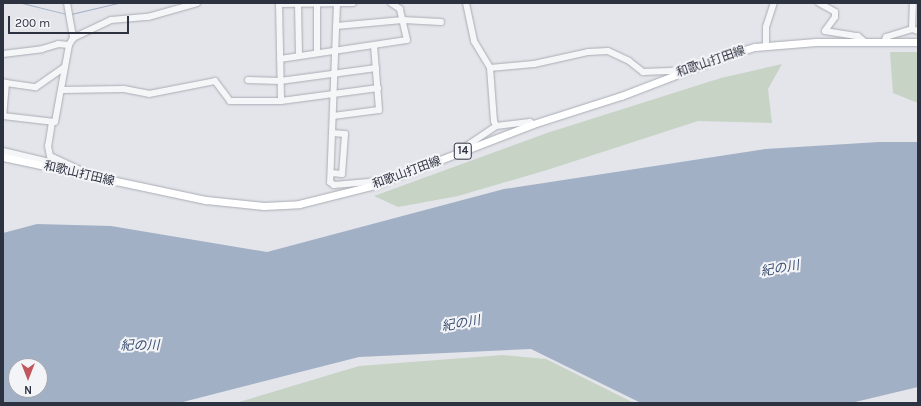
<!DOCTYPE html>
<html>
<head>
<meta charset="utf-8">
<style>
  body { margin:0 }
  #map { position:relative; width:921px; height:406px; overflow:hidden; background:#e3e5ea; font-family:Karla,"Noto Sans JP",sans-serif }
  div>[style] { position:absolute }
  .green>* { inset:0; background:#c7d3c5 }
  .water>* { inset:0; background:#a2b0c6 }
  .stream>* { height:1px; margin:-0.5px; padding:0 0.5px; transform-origin:0.5px; border-radius:0.5px; background:#a2b0c6 }
  .roads { filter:drop-shadow(0 0 1px #a9acb4) drop-shadow(0 0 1px #a9acb4) }
  .minor>* { height:6px; margin:-3px; padding:0 3px; transform-origin:3px; border-radius:3px; background:#f5f6f8 }
  .major>* { height:7px; margin:-3.5px; padding:0 3.5px; transform-origin:3.5px; border-radius:3.5px; background:#fff }
  span { translate:-50% -50%; white-space:nowrap; text-align:center; line-height:1.15; -webkit-text-stroke:4px #f3f4f7; paint-order:stroke }
  .shield-label span { padding:1px 3px; background:#f3f4f7; border:1px solid; border-radius:3px; -webkit-text-stroke-width:0 }
  .shield-label { font-size:11px; color:#2d3240; font-weight:700 }
  .street-label { font-size:12px; color:#2d3240 }
  .water-label { font-size:13px; color:#3b4e70; font-style:italic }
  .frame { position:absolute; inset:0; border:4px solid #2d3240; pointer-events:none }
  .north { position:absolute; left:8px; top:358px; width:40px; height:40px; box-sizing:border-box; background:#f3f4f7; border:1px solid #a4a6ae; border-radius:50%; rotate:180deg; font-size:11px; font-weight:700; line-height:16px; text-align:center; color:#2d3240 }
  .north::after { content:''; display:block; margin:auto; width:14px; height:18px; background:#c1565c; clip-path:polygon(50% 0,100% 100%,50% 72%,0 100%) }
  .scale { position:absolute; left:8px; top:16px; width:121px; height:18px; box-sizing:border-box; border:2px solid #2d3240; border-top:0; padding-left:5px; font-size:12px; line-height:14px; white-space:nowrap; color:#2d3240; -webkit-text-stroke:3px #f3f4f7; paint-order:stroke }
</style>
</head>
<body>
<div id="map">
  <div class="green">
    <i style="clip-path:polygon(890px 52px,918px 52px,918px 103px,893px 93px)"></i>
    <i style="clip-path:polygon(782px 64px,768px 89px,772px 123px,698px 121px,547px 170px,458px 196px,398px 207px,374px 196px,547px 133px,721px 78px)"></i>
    <i style="clip-path:polygon(503px 355px,546px 359px,634px 403px,236px 403px,359px 366px)"></i>
  </div>
  <div class="water">
    <i style="clip-path:polygon(evenodd,879px 142px,918px 142px,918px 387px,851px 403px,641px 403px,531px 349px,359px 357px,179px 403px,3px 403px,3px 233px,37px 224px,111px 226px,267px 252px,504px 189px,765px 149px,879px 142px,16px 366px,40px 366px,40px 390px,16px 390px,16px 366px)"></i>
  </div>
  <div class="stream">
    <i style="left:22px;top:3px;width:45px;rotate:14deg"></i>
    <i style="left:71px;top:14px;width:48px;rotate:-13.2deg"></i>
  </div>
  <div class="roads">
    <div class="minor">
      <i style="left:67px;top:3px;width:36px;rotate:80deg"></i>
      <i style="left:279px;top:3px;width:98px;rotate:88.8deg"></i>
      <i style="left:298px;top:3px;width:52px;rotate:88.9deg"></i>
      <i style="left:337px;top:3px;width:179px;rotate:92.2deg"></i>
      <i style="left:330px;top:182px;width:5px;rotate:37deg"></i>
      <i style="left:334px;top:185px;width:37px;rotate:-5deg"></i>
      <i style="left:371px;top:182px;width:5px;rotate:37deg"></i>
      <i style="left:466px;top:3px;width:39px;rotate:78deg"></i>
      <i style="left:474px;top:41px;width:31px;rotate:59deg"></i>
      <i style="left:490px;top:68px;width:53px;rotate:85.7deg"></i>
      <i style="left:494px;top:121px;width:5px;rotate:68deg"></i>
      <i style="left:819px;top:3px;width:18px;rotate:29deg"></i>
      <i style="left:835px;top:12px;width:5px;rotate:90deg"></i>
      <i style="left:835px;top:17px;width:17px;rotate:126deg"></i>
      <i style="left:825px;top:31px;width:33px;rotate:9deg"></i>
      <i style="left:858px;top:36px;width:9px;rotate:41deg"></i>
      <i style="left:279px;top:4px;width:74px;rotate:-0.8deg"></i>
      <i style="left:336px;top:26px;width:67px;rotate:-5.1deg"></i>
      <i style="left:403px;top:20px;width:38px;rotate:3deg"></i>
      <i style="left:912px;top:29px;width:26px;rotate:-88deg"></i>
      <i style="left:884px;top:42px;width:5px;rotate:-68deg"></i>
      <i style="left:886px;top:37px;width:27px;rotate:-17deg"></i>
      <i style="left:912px;top:29px;width:6px;rotate:18deg"></i>
      <i style="left:766px;top:46px;width:19px;rotate:-90deg"></i>
      <i style="left:766px;top:27px;width:25px;rotate:-72deg"></i>
      <i style="left:317px;top:52px;width:49px;rotate:-90deg"></i>
      <i style="left:3px;top:54px;width:39px;rotate:-7deg"></i>
      <i style="left:42px;top:49px;width:17px;rotate:-17deg"></i>
      <i style="left:58px;top:44px;width:11px;rotate:5deg"></i>
      <i style="left:280px;top:59px;width:128px;rotate:-8.5deg"></i>
      <i style="left:407px;top:40px;width:32px;rotate:-103deg"></i>
      <i style="left:400px;top:9px;width:11px;rotate:-146deg"></i>
      <i style="left:490px;top:68px;width:44px;rotate:-5.2deg"></i>
      <i style="left:534px;top:64px;width:55px;rotate:-12.5deg"></i>
      <i style="left:588px;top:52px;width:20px;rotate:-3deg"></i>
      <i style="left:608px;top:51px;width:23px;rotate:25deg"></i>
      <i style="left:629px;top:61px;width:18px;rotate:38deg"></i>
      <i style="left:643px;top:72px;width:29px;rotate:-2deg"></i>
      <i style="left:672px;top:71px;width:6px;rotate:45deg"></i>
      <i style="left:248px;top:80px;width:32px;rotate:2deg"></i>
      <i style="left:280px;top:81px;width:97px;rotate:-7.7deg"></i>
      <i style="left:3px;top:82px;width:3px;rotate:18deg"></i>
      <i style="left:6px;top:83px;width:33px;rotate:95deg"></i>
      <i style="left:6px;top:83px;width:30px;rotate:8deg"></i>
      <i style="left:36px;top:87px;width:35px;rotate:-35deg"></i>
      <i style="left:62px;top:90px;width:62px;rotate:-0.9deg"></i>
      <i style="left:124px;top:89px;width:25px;rotate:11deg"></i>
      <i style="left:149px;top:94px;width:67px;rotate:-11.1deg"></i>
      <i style="left:215px;top:81px;width:25px;rotate:53deg"></i>
      <i style="left:230px;top:101px;width:51px"></i>
      <i style="left:281px;top:101px;width:98px;rotate:-7.6deg"></i>
      <i style="left:3px;top:116px;width:52px;rotate:6.6deg"></i>
      <i style="left:55px;top:122px;width:78px;rotate:-79.7deg"></i>
      <i style="left:69px;top:45px;width:8px;rotate:-60deg"></i>
      <i style="left:73px;top:38px;width:42px;rotate:-25.3deg"></i>
      <i style="left:111px;top:20px;width:37px;rotate:-5deg"></i>
      <i style="left:148px;top:17px;width:51px;rotate:-15.9deg"></i>
      <i style="left:333px;top:116px;width:46px;rotate:-7.4deg"></i>
      <i style="left:379px;top:110px;width:65px;rotate:-94.4deg"></i>
      <i style="left:52px;top:122px;width:24px;rotate:99deg"></i>
      <i style="left:48px;top:146px;width:10px;rotate:79deg"></i>
      <i style="left:50px;top:156px;width:41px;rotate:24.7deg"></i>
      <i style="left:467px;top:149px;width:4px;rotate:-76deg"></i>
      <i style="left:468px;top:145px;width:34px;rotate:-34deg"></i>
      <i style="left:496px;top:126px;width:34px;rotate:-7deg"></i>
      <i style="left:530px;top:122px;width:4px;rotate:34deg"></i>
      <i style="left:3px;top:151px;width:57px;rotate:13.3deg"></i>
      <i style="left:331px;top:173px;width:11px;rotate:5deg"></i>
      <i style="left:342px;top:174px;width:40px;rotate:-85.7deg"></i>
      <i style="left:345px;top:134px;width:13px;rotate:-176deg"></i>
    </div>
    <div class="major">
      <i style="left:3px;top:157px;width:208px;rotate:12deg"></i>
      <i style="left:206px;top:200px;width:58px;rotate:5.9deg"></i>
      <i style="left:264px;top:206px;width:35px;rotate:-3deg"></i>
      <i style="left:299px;top:204px;width:78px;rotate:-14deg"></i>
      <i style="left:375px;top:185px;width:169px;rotate:-21.1deg"></i>
      <i style="left:533px;top:124px;width:92px;rotate:-17.7deg"></i>
      <i style="left:621px;top:96px;width:111px;rotate:-21deg"></i>
      <i style="left:725px;top:56px;width:31px;rotate:-17deg"></i>
      <i style="left:755px;top:47px;width:61px;rotate:-4.7deg"></i>
      <i style="left:816px;top:42px;width:102px"></i>
    </div>
  </div>
  <div class="shield-label">
    <span style="left:463px;top:151px">14</span>
  </div>
  <div class="street-label">
    <span style="left:711px;top:62px;rotate:-19deg">和歌山打田線</span>
    <span style="left:407px;top:173px;rotate:-20deg">和歌山打田線</span>
    <span style="left:79px;top:174px;rotate:13deg">和歌山打田線</span>
  </div>
  <div class="water-label">
    <span style="left:780px;top:269px;rotate:-10deg">紀の川</span>
    <span style="left:461px;top:324px;rotate:-10deg">紀の川</span>
    <span style="left:140px;top:346px;rotate:-1deg">紀の川</span>
  </div>
  <div class="frame"></div>
  <div class="north">N</div>
  <div class="scale">200 m</div>
</div>
</body>
</html>
